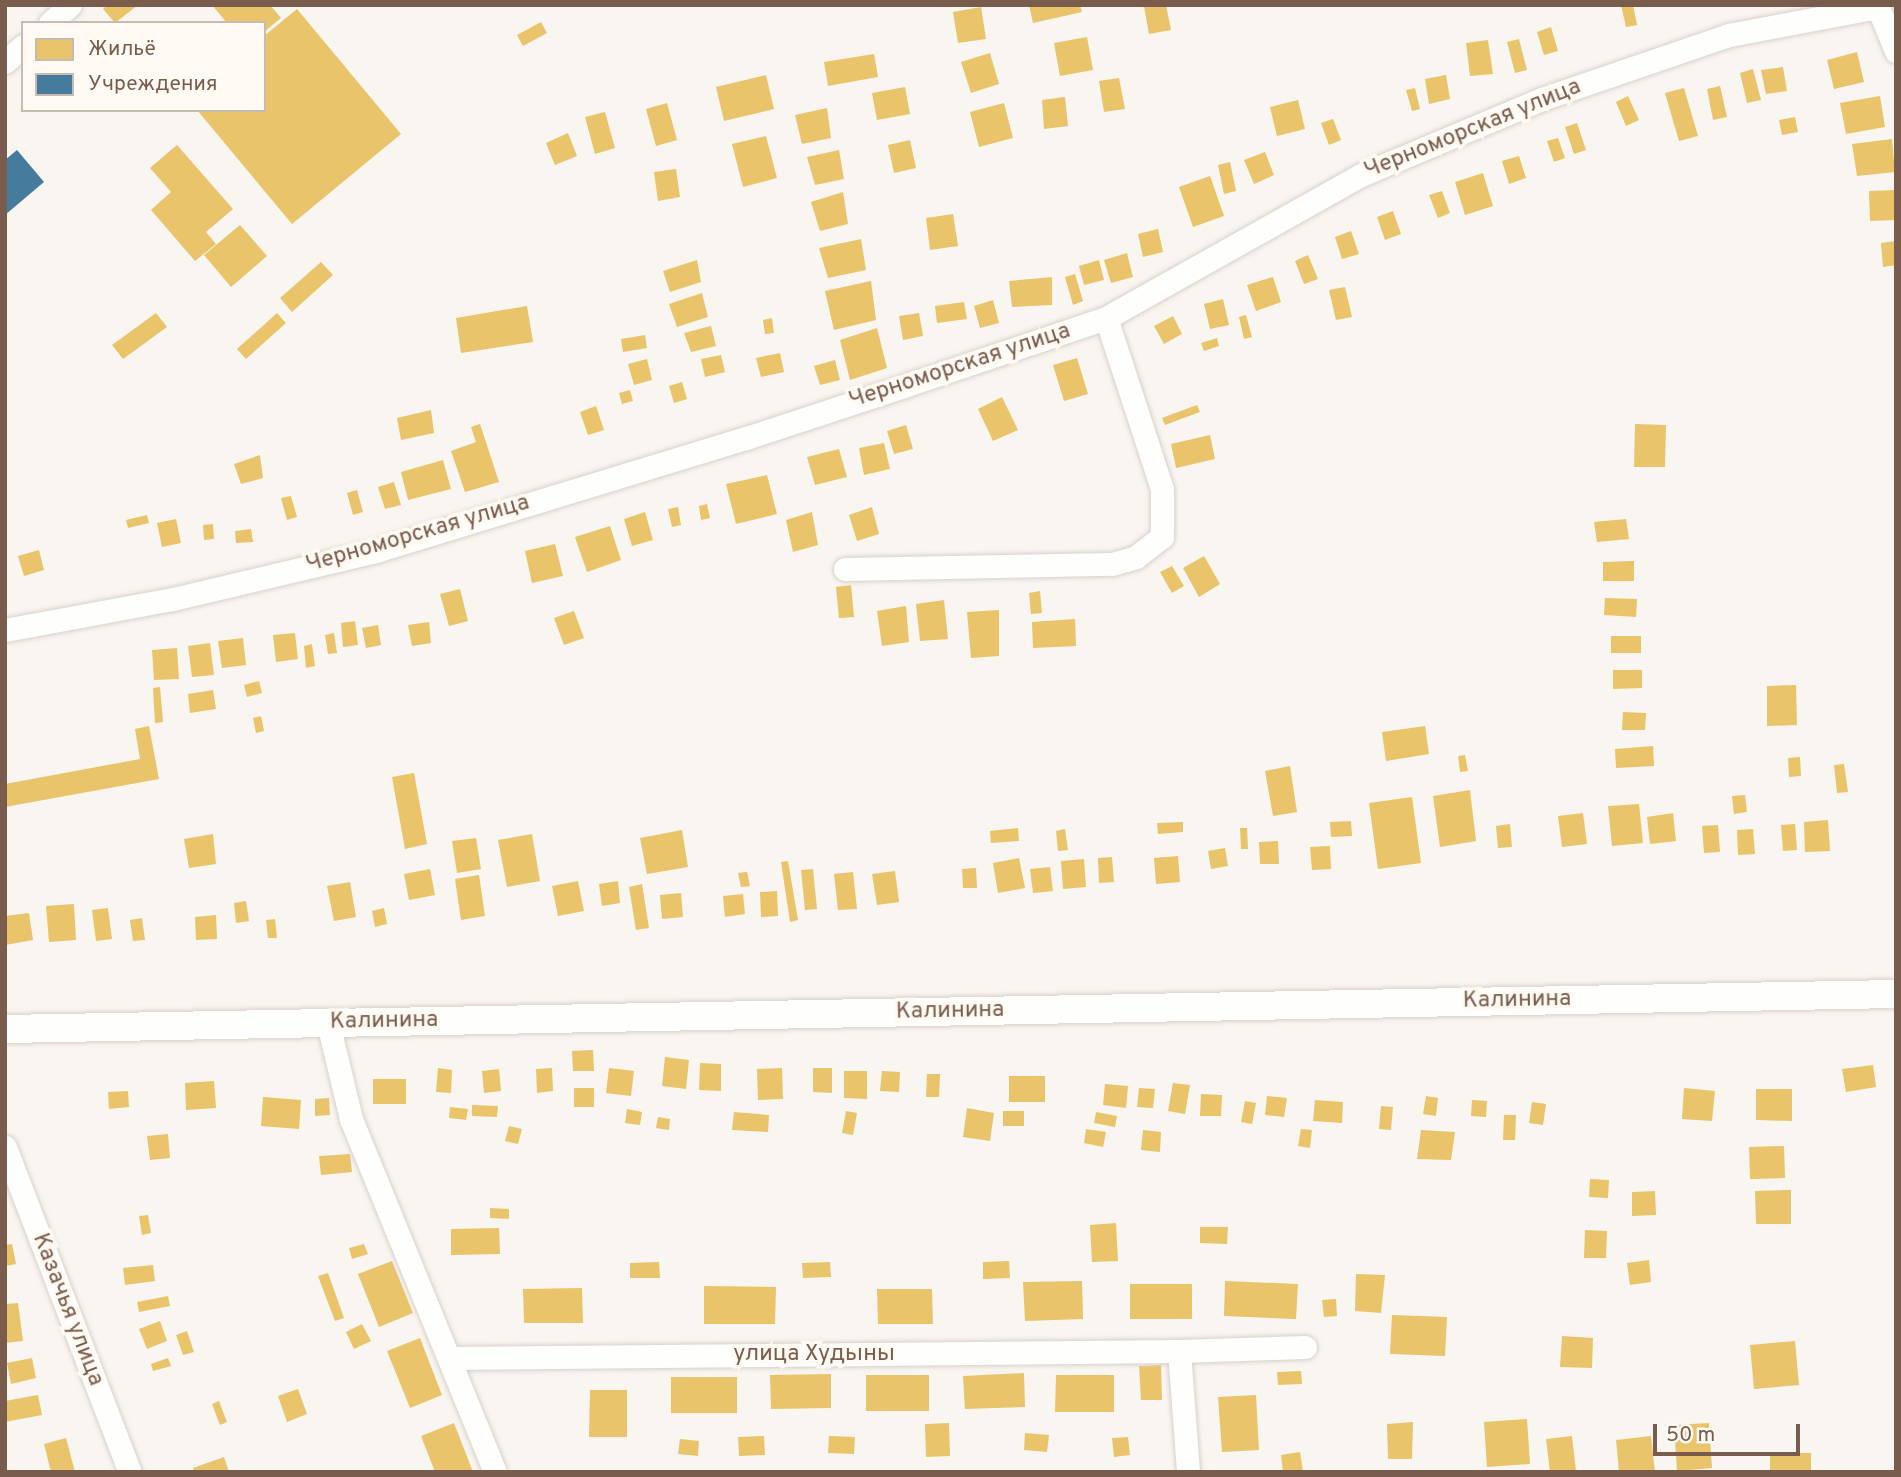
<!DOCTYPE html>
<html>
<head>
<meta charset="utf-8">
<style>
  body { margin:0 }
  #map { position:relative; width:1901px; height:1477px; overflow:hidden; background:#f9f5f0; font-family:Overpass,sans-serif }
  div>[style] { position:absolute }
  .homes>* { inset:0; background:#e9c46a }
  .public>* { inset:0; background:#457b9d }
  .roads { filter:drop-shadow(0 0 2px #d7d1cb) drop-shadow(0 0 2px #d7d1cb) }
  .minor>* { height:23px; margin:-11.5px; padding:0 11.5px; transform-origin:11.5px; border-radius:11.5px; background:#fefefd }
  .tertiary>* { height:28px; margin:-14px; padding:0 14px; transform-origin:14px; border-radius:14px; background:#fefefd }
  span { translate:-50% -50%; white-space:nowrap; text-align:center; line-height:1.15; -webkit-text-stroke:7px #fffaf3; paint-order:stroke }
  .street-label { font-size:23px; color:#7a5c4d }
  .frame { position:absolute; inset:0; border:7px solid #7a5c4d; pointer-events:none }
  .legend { position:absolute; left:21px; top:21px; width:245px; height:91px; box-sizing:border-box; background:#fffaf3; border:2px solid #cabbb1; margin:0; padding:9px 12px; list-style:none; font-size:21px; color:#7a5c4d }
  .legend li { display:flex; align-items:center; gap:14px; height:35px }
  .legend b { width:35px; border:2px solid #cabbb1 }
  .scale { position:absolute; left:1653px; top:1424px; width:147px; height:32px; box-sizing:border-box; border:4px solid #7a5c4d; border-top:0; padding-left:9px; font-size:21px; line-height:24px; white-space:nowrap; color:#7a5c4d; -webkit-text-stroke:5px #fffaf3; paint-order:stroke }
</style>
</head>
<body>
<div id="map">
  <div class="homes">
    <i style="clip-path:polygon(107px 5px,138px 5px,115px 23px,103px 9px)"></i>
    <i style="clip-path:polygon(212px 5px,270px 5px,281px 18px,264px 32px,264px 23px,227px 23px)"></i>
    <i style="clip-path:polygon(1029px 5px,1080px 5px,1082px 12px,1033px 23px)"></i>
    <i style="clip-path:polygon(1166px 5px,1171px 30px,1149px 34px,1144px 6px)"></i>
    <i style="clip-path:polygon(1621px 5px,1633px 5px,1637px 25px,1626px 27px)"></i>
    <i style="clip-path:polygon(981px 7px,986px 39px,958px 43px,953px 12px)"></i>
    <i style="clip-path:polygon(297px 9px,401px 134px,292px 224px,197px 110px,264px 110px,264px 36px)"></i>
    <i style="clip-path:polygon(541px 22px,547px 33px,523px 46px,517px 35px)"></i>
    <i style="clip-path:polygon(1551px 27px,1558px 51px,1544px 55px,1537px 32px)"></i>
    <i style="clip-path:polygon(1087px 37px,1093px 70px,1060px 76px,1054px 43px)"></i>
    <i style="clip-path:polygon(1519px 39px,1527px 70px,1515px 73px,1507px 42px)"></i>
    <i style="clip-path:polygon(1488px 40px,1493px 74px,1470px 76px,1466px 43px)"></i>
    <i style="clip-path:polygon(1857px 52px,1864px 82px,1834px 89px,1827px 60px)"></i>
    <i style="clip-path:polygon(990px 53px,999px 84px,971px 93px,961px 62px)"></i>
    <i style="clip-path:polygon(874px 54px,878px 77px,828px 86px,824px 62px)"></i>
    <i style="clip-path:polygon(1783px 67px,1787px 91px,1766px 94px,1761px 70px)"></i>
    <i style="clip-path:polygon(1753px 69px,1761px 100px,1747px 103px,1740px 73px)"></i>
    <i style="clip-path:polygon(766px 75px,774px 109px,724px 121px,716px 87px)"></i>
    <i style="clip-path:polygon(1446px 75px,1450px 99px,1429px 104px,1425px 79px)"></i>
    <i style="clip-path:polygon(1119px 78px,1125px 109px,1104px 112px,1099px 81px)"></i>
    <i style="clip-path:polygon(1720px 86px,1727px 117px,1713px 120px,1707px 89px)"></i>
    <i style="clip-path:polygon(905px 87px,910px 114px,877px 120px,872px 93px)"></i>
    <i style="clip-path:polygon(1415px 88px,1420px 109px,1412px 111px,1406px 90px)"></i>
    <i style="clip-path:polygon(1684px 88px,1698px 136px,1679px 141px,1665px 93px)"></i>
    <i style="clip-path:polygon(1628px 96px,1639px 120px,1626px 126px,1616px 102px)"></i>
    <i style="clip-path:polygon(1880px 96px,1885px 127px,1846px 134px,1840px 103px)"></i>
    <i style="clip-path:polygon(1065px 97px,1068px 126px,1044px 129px,1042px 100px)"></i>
    <i style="clip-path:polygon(1298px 100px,1305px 129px,1277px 136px,1270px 107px)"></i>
    <i style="clip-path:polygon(667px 103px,677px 140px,656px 146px,646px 109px)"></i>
    <i style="clip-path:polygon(1004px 103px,1013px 138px,979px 147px,970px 112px)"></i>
    <i style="clip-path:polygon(827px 108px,831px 138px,802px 144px,795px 115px)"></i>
    <i style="clip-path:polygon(605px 112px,615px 148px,595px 154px,585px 117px)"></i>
    <i style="clip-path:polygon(1795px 117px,1798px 132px,1782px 135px,1779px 120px)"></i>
    <i style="clip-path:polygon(1333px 119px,1341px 140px,1329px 145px,1321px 123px)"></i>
    <i style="clip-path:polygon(1577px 123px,1586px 150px,1574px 154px,1565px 127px)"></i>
    <i style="clip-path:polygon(568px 133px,577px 156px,555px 165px,546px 143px)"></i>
    <i style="clip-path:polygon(766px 136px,777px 178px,743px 187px,732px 144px)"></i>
    <i style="clip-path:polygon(1558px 138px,1565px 158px,1554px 162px,1547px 141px)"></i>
    <i style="clip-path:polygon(1892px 139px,1895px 172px,1857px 176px,1852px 144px)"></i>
    <i style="clip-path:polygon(910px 140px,916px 168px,894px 173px,888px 145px)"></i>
    <i style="clip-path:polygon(177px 145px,233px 209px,206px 232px,216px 244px,195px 261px,151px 210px,171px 192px,150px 168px)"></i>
    <i style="clip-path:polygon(839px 150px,844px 179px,815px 185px,807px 157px)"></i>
    <i style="clip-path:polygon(1265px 152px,1274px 175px,1254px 184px,1244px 160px)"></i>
    <i style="clip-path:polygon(1519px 156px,1526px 178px,1509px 184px,1502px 161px)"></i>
    <i style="clip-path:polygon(1230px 162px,1236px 191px,1224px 194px,1218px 165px)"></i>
    <i style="clip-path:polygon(676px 169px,680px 197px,658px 201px,654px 172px)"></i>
    <i style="clip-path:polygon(1483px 173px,1493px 206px,1465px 215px,1455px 182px)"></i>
    <i style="clip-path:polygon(1210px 176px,1224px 216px,1193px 227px,1179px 187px)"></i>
    <i style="clip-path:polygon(1896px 190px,1896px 220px,1870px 221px,1869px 191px)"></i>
    <i style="clip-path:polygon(1442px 191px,1450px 213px,1438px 218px,1429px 195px)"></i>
    <i style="clip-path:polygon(843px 192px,848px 224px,820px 231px,811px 202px)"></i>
    <i style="clip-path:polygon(1393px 211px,1401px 234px,1385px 240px,1377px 217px)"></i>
    <i style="clip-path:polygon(953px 214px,958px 246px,930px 250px,926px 218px)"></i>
    <i style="clip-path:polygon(240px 225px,267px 256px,231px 287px,204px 255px)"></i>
    <i style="clip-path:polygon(1158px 229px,1163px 252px,1143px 257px,1138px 234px)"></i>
    <i style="clip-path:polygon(1351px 231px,1359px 254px,1342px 259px,1335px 237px)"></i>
    <i style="clip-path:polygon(861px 239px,866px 270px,828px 278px,819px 248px)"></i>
    <i style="clip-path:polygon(1896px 241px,1896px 265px,1883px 267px,1881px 243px)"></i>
    <i style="clip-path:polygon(1127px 253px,1133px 277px,1111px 283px,1104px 260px)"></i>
    <i style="clip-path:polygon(1308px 255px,1318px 279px,1304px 284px,1295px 261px)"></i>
    <i style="clip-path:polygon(697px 260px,701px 282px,670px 292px,663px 271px)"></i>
    <i style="clip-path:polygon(1099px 260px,1104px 280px,1084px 285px,1079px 266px)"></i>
    <i style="clip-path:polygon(321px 262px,333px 275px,292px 312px,280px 298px)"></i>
    <i style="clip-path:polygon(1075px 274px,1083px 301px,1073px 305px,1065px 277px)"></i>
    <i style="clip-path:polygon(1052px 277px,1052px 305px,1012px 307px,1009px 281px)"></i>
    <i style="clip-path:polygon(1273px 277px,1281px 302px,1256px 311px,1247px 285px)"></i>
    <i style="clip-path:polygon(871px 281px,876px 320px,834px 330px,825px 291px)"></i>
    <i style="clip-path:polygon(1345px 287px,1352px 317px,1336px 320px,1329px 290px)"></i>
    <i style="clip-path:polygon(702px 293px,708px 317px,677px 327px,669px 304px)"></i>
    <i style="clip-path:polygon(1223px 299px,1229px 325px,1210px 329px,1204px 304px)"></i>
    <i style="clip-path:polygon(993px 300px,999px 323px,980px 328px,974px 306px)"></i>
    <i style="clip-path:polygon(964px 302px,967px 319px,937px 323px,935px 306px)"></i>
    <i style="clip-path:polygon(527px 306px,533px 342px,461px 353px,456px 318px)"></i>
    <i style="clip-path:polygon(156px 313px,167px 327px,123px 359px,112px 345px)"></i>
    <i style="clip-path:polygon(277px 313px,286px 323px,246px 359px,237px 349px)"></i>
    <i style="clip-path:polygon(919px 313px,923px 336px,903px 340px,899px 316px)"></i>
    <i style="clip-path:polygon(1246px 315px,1252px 337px,1244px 339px,1239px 317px)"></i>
    <i style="clip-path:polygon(1173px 316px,1182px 334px,1164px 344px,1154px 326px)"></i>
    <i style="clip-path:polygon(772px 318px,774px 333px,765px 334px,763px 320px)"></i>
    <i style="clip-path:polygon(711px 326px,716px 346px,691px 352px,684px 333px)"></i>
    <i style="clip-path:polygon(877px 328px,887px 368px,850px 380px,840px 340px)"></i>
    <i style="clip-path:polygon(645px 335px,647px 348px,623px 352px,621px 339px)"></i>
    <i style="clip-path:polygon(1217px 338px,1219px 346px,1204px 351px,1201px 343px)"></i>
    <i style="clip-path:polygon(780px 353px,784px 372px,761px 377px,756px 358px)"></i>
    <i style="clip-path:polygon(721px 355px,725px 372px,705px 377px,701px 359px)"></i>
    <i style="clip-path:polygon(1077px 358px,1088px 394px,1064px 401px,1053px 365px)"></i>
    <i style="clip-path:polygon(647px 359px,652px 380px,634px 385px,628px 364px)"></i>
    <i style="clip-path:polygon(835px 360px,840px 380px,820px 385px,814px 366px)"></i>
    <i style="clip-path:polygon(682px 382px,687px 399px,674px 403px,669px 386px)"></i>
    <i style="clip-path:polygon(630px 390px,633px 401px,622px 404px,619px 393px)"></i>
    <i style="clip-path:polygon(1002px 397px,1018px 430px,993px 441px,978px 409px)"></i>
    <i style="clip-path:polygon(1197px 405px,1200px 412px,1165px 425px,1162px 418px)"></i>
    <i style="clip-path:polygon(596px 406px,604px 430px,588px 435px,580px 412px)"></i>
    <i style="clip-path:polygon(431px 410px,434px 433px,401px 440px,397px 418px)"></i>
    <i style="clip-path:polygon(480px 424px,499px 482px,465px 492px,451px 451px,476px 442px,471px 427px)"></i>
    <i style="clip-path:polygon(1635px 424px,1666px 425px,1665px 467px,1634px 467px)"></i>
    <i style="clip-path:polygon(906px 425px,913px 449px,894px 454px,887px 431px)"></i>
    <i style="clip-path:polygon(1210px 435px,1215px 459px,1176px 468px,1171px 444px)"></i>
    <i style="clip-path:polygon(884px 443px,890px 469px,864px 475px,859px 448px)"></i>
    <i style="clip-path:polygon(839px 449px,847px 477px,815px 485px,807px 457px)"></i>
    <i style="clip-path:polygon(260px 455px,263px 478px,241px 484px,234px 464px)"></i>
    <i style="clip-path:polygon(443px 460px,451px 489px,408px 500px,401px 472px)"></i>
    <i style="clip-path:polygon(767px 475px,777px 514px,736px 524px,726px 484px)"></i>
    <i style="clip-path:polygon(394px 482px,401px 505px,385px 509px,378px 487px)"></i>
    <i style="clip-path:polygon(357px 490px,363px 512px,353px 515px,347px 493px)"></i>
    <i style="clip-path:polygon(291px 496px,297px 517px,287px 520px,281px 498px)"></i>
    <i style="clip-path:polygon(707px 504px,710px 518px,701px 520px,699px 506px)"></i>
    <i style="clip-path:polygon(678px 507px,681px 525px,672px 527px,668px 509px)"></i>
    <i style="clip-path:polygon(872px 507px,879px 534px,857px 541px,849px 515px)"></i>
    <i style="clip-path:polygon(645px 512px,653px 540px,632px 546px,624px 519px)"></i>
    <i style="clip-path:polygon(812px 512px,818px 545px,793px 552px,786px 520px)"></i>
    <i style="clip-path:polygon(147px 515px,149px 523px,128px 528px,126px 520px)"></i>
    <i style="clip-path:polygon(176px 519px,181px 543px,162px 547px,157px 523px)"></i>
    <i style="clip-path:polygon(1626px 519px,1629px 539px,1597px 542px,1594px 522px)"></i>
    <i style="clip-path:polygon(213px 524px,214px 539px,204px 540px,203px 525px)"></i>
    <i style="clip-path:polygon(610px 526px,621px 560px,587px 572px,575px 537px)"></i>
    <i style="clip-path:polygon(251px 529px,253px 542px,236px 543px,235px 531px)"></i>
    <i style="clip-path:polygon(555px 544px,563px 576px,532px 583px,525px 551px)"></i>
    <i style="clip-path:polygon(39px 550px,44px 570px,24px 576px,18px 556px)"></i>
    <i style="clip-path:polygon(1204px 556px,1220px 584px,1199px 597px,1183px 568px)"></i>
    <i style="clip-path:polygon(1634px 561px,1634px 581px,1603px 581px,1603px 562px)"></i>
    <i style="clip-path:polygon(1172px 566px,1184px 586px,1172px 593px,1160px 572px)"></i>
    <i style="clip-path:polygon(851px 585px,854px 617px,839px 618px,836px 587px)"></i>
    <i style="clip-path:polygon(460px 589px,468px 621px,449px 626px,440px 594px)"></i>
    <i style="clip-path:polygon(1040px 591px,1042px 613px,1031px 614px,1029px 593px)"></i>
    <i style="clip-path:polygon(1605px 598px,1637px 599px,1636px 617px,1604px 615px)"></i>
    <i style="clip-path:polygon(944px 600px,948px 639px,920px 641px,916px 604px)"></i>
    <i style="clip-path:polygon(906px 606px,909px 642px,882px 646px,877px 611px)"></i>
    <i style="clip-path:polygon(999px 610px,999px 656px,971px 658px,967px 612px)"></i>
    <i style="clip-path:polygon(574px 611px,584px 638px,564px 645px,554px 618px)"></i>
    <i style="clip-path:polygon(1075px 619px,1076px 646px,1033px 648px,1032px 622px)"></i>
    <i style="clip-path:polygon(355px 621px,358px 645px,343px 647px,341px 623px)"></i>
    <i style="clip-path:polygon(429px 622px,431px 643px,412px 646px,408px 625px)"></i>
    <i style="clip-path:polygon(378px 625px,381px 645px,366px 648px,362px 628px)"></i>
    <i style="clip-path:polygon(295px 633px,298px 659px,276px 662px,273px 635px)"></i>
    <i style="clip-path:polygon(334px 633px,337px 653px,328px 654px,325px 635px)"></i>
    <i style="clip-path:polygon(1611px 636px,1641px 636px,1641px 653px,1611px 653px)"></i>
    <i style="clip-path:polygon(243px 638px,246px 665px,222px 668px,218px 641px)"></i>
    <i style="clip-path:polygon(210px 643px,214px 675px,192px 677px,188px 646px)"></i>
    <i style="clip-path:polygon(312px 644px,315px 666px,306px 668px,304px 646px)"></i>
    <i style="clip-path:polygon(177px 648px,179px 679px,154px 680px,152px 650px)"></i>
    <i style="clip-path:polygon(1613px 670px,1642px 670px,1642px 688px,1613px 689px)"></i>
    <i style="clip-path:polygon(259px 681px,262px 693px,247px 697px,244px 685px)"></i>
    <i style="clip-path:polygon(1796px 685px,1797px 725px,1767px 726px,1767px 686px)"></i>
    <i style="clip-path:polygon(160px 687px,163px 722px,155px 723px,153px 688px)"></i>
    <i style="clip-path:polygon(213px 690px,216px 709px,190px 713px,188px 694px)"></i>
    <i style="clip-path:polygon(1623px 712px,1646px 713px,1645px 730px,1622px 730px)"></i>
    <i style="clip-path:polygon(261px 716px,264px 731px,256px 733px,253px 718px)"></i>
    <i style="clip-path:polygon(149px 726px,159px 779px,5px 807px,5px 784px,140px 759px,135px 729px)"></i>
    <i style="clip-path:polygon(1425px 726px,1429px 754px,1386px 761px,1382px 732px)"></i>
    <i style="clip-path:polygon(1653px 746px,1654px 766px,1616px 768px,1615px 749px)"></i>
    <i style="clip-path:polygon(1465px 755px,1468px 771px,1460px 772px,1458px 756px)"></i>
    <i style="clip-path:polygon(1800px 757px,1801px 776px,1789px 777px,1788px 758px)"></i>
    <i style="clip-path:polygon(1844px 764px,1848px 792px,1837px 793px,1834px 765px)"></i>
    <i style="clip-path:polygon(1290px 766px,1297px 812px,1273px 816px,1265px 771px)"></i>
    <i style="clip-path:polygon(414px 773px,427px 844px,405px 849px,392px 777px)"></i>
    <i style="clip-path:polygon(1470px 790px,1476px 841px,1440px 847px,1433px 796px)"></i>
    <i style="clip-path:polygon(1745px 795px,1747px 812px,1734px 814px,1732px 796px)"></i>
    <i style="clip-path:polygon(1412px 797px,1421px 863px,1378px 869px,1369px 803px)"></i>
    <i style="clip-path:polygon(1639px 804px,1643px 843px,1612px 846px,1608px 806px)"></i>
    <i style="clip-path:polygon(1583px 813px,1587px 844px,1562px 847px,1558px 816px)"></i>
    <i style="clip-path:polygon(1673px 813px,1676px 841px,1650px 844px,1647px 817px)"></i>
    <i style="clip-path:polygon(1828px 820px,1830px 851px,1805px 852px,1804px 822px)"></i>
    <i style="clip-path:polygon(1351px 821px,1352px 836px,1331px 837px,1330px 822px)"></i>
    <i style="clip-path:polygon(1183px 822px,1183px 832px,1158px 834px,1157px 823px)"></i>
    <i style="clip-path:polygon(1510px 824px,1512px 847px,1498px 848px,1496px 826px)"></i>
    <i style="clip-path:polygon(1795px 824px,1797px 850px,1783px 851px,1781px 825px)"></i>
    <i style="clip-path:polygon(1718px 825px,1720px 852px,1704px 853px,1702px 826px)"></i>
    <i style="clip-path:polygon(1018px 828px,1019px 841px,991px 843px,990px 831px)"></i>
    <i style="clip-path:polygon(1240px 828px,1247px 828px,1248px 849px,1241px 849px)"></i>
    <i style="clip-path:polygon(1065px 829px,1068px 850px,1058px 851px,1056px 831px)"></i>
    <i style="clip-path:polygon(1753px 829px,1755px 854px,1738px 855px,1737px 830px)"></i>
    <i style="clip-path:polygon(682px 830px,688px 867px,647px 874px,640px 838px)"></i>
    <i style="clip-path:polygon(213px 834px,216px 864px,189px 868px,184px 839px)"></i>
    <i style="clip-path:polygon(532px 834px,540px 881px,507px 887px,498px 840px)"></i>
    <i style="clip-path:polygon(476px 838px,481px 869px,457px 873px,452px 841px)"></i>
    <i style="clip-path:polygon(1278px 841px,1279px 864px,1260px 864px,1259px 842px)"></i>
    <i style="clip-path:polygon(1330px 846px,1331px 869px,1312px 870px,1310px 847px)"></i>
    <i style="clip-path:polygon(1225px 848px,1228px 866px,1211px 869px,1208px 851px)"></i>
    <i style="clip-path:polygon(1178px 856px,1180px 882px,1156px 884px,1154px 858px)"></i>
    <i style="clip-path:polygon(1112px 857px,1114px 882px,1099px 883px,1098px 858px)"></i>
    <i style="clip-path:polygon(1019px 858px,1025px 888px,998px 893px,993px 863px)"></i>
    <i style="clip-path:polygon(1084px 859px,1086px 887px,1063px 889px,1061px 861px)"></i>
    <i style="clip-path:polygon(788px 861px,798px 920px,790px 922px,781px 862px)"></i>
    <i style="clip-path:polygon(1050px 867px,1053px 891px,1033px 893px,1030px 869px)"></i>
    <i style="clip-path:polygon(976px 868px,977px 888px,963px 888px,962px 869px)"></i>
    <i style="clip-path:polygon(430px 869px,435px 895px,409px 900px,404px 874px)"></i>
    <i style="clip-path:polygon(813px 869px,817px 909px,805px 910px,801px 870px)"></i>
    <i style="clip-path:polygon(895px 871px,899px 902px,877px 905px,872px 874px)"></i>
    <i style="clip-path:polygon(747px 872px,750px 886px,741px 887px,738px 873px)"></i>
    <i style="clip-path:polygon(853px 872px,857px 909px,838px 910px,834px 874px)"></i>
    <i style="clip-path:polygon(479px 875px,485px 916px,461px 920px,455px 879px)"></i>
    <i style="clip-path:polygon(578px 881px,584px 911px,558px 916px,552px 886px)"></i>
    <i style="clip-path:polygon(618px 881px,620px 903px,602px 906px,599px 884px)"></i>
    <i style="clip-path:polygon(350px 882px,356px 917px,334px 921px,327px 886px)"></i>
    <i style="clip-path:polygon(642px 884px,649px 928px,636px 930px,629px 887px)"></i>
    <i style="clip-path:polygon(777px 891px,778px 916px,761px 917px,760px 892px)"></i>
    <i style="clip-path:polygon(681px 893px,683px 917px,662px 919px,660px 895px)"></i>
    <i style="clip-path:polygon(743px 894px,745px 914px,725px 917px,723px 896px)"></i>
    <i style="clip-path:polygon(246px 901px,249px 921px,236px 923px,234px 903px)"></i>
    <i style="clip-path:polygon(74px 904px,76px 940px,49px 942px,46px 906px)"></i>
    <i style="clip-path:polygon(108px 908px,112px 939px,96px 941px,92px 910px)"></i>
    <i style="clip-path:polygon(384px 908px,387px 924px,375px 927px,372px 911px)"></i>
    <i style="clip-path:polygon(29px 913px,33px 940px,5px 945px,5px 916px)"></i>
    <i style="clip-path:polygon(216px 915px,217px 939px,196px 940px,195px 917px)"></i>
    <i style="clip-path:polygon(142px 918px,145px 940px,133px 941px,130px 920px)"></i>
    <i style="clip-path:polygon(275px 919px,277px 938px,268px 938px,266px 920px)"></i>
    <i style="clip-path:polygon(593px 1050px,594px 1071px,573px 1071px,572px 1051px)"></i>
    <i style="clip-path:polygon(665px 1057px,689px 1060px,686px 1089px,662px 1086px)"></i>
    <i style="clip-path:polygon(700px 1063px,721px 1064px,721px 1091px,699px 1090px)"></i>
    <i style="clip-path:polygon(1873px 1065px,1876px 1087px,1846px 1092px,1842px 1069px)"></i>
    <i style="clip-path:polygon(438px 1068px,452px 1070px,451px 1093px,436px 1092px)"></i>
    <i style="clip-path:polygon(552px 1068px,553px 1091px,537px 1093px,536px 1069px)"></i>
    <i style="clip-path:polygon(609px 1068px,634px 1071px,631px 1096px,606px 1093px)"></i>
    <i style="clip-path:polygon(782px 1068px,783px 1099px,758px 1100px,757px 1069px)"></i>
    <i style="clip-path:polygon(813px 1068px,832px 1068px,832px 1093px,813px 1092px)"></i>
    <i style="clip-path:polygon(499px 1069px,501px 1091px,484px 1093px,482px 1071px)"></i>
    <i style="clip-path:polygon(844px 1071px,867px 1071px,867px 1099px,844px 1098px)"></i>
    <i style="clip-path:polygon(882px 1071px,900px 1072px,899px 1092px,880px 1091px)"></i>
    <i style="clip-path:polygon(927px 1074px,940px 1074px,939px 1097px,926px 1097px)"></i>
    <i style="clip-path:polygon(1009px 1076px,1045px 1076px,1045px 1102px,1009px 1102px)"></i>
    <i style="clip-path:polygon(373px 1079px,406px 1079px,406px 1104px,373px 1104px)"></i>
    <i style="clip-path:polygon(214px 1081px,216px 1108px,186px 1110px,185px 1083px)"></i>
    <i style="clip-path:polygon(1173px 1083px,1190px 1085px,1185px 1114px,1168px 1111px)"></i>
    <i style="clip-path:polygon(1105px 1084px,1128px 1086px,1126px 1108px,1103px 1105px)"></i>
    <i style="clip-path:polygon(574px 1088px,594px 1088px,594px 1107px,574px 1107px)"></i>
    <i style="clip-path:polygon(1139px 1088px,1155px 1089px,1153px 1108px,1137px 1107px)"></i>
    <i style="clip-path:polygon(1684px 1088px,1715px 1091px,1712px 1121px,1682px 1119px)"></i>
    <i style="clip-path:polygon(1756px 1089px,1792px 1089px,1792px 1121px,1756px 1120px)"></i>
    <i style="clip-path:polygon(128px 1091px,129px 1107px,109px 1109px,108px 1092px)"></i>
    <i style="clip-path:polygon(1201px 1094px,1222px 1095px,1221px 1116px,1200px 1116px)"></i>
    <i style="clip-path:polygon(1267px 1096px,1287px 1098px,1284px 1117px,1265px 1115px)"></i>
    <i style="clip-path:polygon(1426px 1096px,1438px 1098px,1436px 1116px,1423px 1114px)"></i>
    <i style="clip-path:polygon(263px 1097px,301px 1100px,299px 1129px,261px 1126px)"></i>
    <i style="clip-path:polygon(329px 1098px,330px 1115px,315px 1116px,315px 1099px)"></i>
    <i style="clip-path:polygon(1315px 1100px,1343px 1102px,1342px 1123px,1313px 1121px)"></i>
    <i style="clip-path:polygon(1472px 1100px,1487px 1101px,1486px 1117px,1471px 1116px)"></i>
    <i style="clip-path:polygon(1245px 1101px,1256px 1103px,1252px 1124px,1241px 1122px)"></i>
    <i style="clip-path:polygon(1532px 1102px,1546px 1104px,1543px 1125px,1529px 1123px)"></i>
    <i style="clip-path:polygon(472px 1105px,498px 1106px,497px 1117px,472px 1116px)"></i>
    <i style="clip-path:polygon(1381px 1106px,1393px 1107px,1391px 1130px,1379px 1129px)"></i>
    <i style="clip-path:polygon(450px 1107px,468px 1109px,466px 1120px,449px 1118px)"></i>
    <i style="clip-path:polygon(967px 1108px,994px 1113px,990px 1141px,963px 1137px)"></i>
    <i style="clip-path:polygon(627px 1109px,642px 1112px,640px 1125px,625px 1123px)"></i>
    <i style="clip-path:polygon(846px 1111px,857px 1113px,853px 1135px,842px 1133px)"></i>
    <i style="clip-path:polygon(1003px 1111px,1024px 1111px,1024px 1126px,1003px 1126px)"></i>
    <i style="clip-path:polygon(734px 1112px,769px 1115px,768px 1132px,732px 1130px)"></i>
    <i style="clip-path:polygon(1096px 1112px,1117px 1116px,1115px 1127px,1094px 1123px)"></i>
    <i style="clip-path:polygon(1504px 1115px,1516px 1115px,1515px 1140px,1503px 1140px)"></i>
    <i style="clip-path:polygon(658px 1117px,670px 1119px,669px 1130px,656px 1128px)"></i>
    <i style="clip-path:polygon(509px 1126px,522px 1129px,518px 1144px,505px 1141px)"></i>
    <i style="clip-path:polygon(1086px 1129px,1106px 1132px,1103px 1147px,1084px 1143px)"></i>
    <i style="clip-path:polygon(1301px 1129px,1312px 1130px,1310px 1148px,1298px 1146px)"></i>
    <i style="clip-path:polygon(1143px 1130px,1161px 1132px,1160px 1152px,1141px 1150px)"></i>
    <i style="clip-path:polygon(1421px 1130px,1455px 1132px,1451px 1160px,1417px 1159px)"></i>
    <i style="clip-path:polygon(168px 1134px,170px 1158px,150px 1160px,147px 1136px)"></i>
    <i style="clip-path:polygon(1784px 1146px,1785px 1178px,1750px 1179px,1749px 1147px)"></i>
    <i style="clip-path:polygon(350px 1154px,352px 1172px,321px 1175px,319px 1156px)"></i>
    <i style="clip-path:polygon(1590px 1179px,1609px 1180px,1608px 1198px,1589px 1197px)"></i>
    <i style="clip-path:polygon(1791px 1190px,1791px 1224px,1756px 1224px,1755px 1191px)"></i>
    <i style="clip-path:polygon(1655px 1191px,1656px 1215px,1632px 1216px,1632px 1192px)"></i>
    <i style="clip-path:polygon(490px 1208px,509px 1209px,509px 1219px,490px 1218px)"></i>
    <i style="clip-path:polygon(148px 1215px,151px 1233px,142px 1235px,139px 1216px)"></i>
    <i style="clip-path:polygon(1116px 1223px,1118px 1261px,1092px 1262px,1090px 1225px)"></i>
    <i style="clip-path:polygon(1200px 1227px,1228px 1227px,1227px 1244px,1200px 1243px)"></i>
    <i style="clip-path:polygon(499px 1228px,500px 1254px,451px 1255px,451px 1229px)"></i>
    <i style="clip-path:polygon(1585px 1230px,1607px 1231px,1606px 1258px,1584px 1258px)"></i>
    <i style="clip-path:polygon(12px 1244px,16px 1264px,5px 1266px,5px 1245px)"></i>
    <i style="clip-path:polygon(364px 1244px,368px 1254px,352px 1259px,349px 1248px)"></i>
    <i style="clip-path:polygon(1649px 1260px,1651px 1282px,1630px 1285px,1627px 1263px)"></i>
    <i style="clip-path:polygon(392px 1261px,413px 1313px,379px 1327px,358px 1274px)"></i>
    <i style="clip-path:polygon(1009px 1261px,1010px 1278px,983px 1279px,983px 1262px)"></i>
    <i style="clip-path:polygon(659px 1262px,660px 1278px,630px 1278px,630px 1263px)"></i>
    <i style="clip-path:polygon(830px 1262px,831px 1277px,803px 1278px,802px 1263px)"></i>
    <i style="clip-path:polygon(153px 1265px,155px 1281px,125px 1285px,123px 1268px)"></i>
    <i style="clip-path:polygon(328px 1273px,344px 1318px,335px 1321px,318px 1276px)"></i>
    <i style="clip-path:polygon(1356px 1274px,1385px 1275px,1381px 1313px,1355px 1311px)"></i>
    <i style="clip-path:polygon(1082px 1281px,1083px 1319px,1025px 1321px,1023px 1282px)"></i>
    <i style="clip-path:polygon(1225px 1281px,1298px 1284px,1296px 1319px,1224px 1316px)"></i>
    <i style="clip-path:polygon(1130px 1284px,1192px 1284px,1192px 1319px,1130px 1319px)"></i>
    <i style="clip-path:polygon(704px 1286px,776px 1287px,775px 1324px,704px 1324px)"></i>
    <i style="clip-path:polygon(582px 1288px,583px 1323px,524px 1323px,523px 1289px)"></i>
    <i style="clip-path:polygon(877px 1289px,932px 1289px,933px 1324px,878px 1324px)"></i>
    <i style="clip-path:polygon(168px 1296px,170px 1306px,139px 1312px,137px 1302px)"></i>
    <i style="clip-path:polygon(1336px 1299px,1337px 1316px,1324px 1317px,1322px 1300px)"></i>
    <i style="clip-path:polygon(18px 1303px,23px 1341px,5px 1343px,5px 1304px)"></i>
    <i style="clip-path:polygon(1392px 1315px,1447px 1317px,1445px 1356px,1390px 1354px)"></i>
    <i style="clip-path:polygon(160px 1321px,167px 1341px,147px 1349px,139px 1329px)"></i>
    <i style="clip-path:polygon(362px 1324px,371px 1341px,354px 1349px,346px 1332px)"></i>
    <i style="clip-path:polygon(187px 1331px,194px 1352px,183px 1355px,176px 1335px)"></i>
    <i style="clip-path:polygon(1562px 1336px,1593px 1338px,1592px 1368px,1560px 1367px)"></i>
    <i style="clip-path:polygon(420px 1338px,442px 1395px,410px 1408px,387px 1351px)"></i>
    <i style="clip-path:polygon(1795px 1341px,1799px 1385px,1754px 1389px,1750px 1345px)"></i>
    <i style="clip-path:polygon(32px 1358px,36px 1378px,11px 1384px,7px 1363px)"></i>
    <i style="clip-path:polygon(168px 1358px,171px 1366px,153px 1371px,151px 1364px)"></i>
    <i style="clip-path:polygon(1161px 1365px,1162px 1400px,1141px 1400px,1139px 1366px)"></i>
    <i style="clip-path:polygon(1301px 1371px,1302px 1384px,1278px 1385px,1277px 1372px)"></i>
    <i style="clip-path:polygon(1024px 1373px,1025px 1407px,965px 1409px,963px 1376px)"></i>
    <i style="clip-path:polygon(831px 1374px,831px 1408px,771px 1409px,770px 1375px)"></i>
    <i style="clip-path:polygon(866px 1375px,929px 1375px,929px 1411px,866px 1411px)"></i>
    <i style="clip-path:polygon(1056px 1375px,1114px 1375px,1114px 1412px,1055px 1412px)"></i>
    <i style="clip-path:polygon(671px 1377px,737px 1377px,737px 1413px,671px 1413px)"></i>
    <i style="clip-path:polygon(298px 1389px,307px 1414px,287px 1422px,278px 1396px)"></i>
    <i style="clip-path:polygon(590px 1390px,627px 1390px,627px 1437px,589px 1437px)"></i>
    <i style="clip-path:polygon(38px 1395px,42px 1415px,5px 1422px,5px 1401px)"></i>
    <i style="clip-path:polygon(1256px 1395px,1259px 1450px,1222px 1452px,1218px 1397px)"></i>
    <i style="clip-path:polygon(219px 1401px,227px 1422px,220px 1425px,212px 1404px)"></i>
    <i style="clip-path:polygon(1527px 1419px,1530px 1464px,1487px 1467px,1484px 1422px)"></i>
    <i style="clip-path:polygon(1413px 1422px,1412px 1459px,1388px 1459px,1387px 1424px)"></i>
    <i style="clip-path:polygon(454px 1423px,473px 1472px,435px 1472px,421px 1436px)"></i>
    <i style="clip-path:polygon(949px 1423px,950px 1456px,926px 1457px,925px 1424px)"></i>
    <i style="clip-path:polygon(1709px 1423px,1712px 1468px,1677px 1471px,1674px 1425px)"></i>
    <i style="clip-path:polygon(1025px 1433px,1049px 1435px,1047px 1452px,1024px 1450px)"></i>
    <i style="clip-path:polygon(764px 1436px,765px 1455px,739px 1456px,738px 1437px)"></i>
    <i style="clip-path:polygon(829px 1436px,855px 1437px,854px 1454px,828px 1453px)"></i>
    <i style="clip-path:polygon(1572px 1436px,1576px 1471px,1550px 1472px,1546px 1439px)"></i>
    <i style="clip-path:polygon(1651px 1436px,1655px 1472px,1619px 1472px,1616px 1440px)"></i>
    <i style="clip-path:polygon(1128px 1437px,1130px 1455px,1114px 1457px,1112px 1438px)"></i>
    <i style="clip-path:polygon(66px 1438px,75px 1472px,51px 1472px,44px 1444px)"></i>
    <i style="clip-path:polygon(680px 1439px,699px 1441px,698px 1456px,678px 1454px)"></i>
    <i style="clip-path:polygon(1300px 1452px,1303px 1472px,1283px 1472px,1281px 1455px)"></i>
    <i style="clip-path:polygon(1770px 1453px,1811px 1453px,1811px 1472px,1770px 1472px)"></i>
    <i style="clip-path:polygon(224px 1457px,229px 1472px,194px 1472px,193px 1468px)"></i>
  </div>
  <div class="public">
    <i style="clip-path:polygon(17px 150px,44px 182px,5px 215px,5px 160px)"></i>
  </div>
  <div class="roads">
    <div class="minor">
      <i style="left:1877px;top:5px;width:50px;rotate:67.6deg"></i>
      <i style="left:50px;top:23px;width:27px;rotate:-42deg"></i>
      <i style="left:5px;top:62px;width:24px;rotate:-42deg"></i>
      <i style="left:845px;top:569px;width:267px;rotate:-1.1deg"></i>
      <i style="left:1112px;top:564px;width:25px;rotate:-16deg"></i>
      <i style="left:1136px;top:557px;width:33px;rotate:-38deg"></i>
      <i style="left:1162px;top:537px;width:48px;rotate:-90deg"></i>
      <i style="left:1162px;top:489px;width:180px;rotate:-108.1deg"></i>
      <i style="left:5px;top:630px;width:171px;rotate:-10.5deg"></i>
      <i style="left:173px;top:599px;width:209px;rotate:-13.3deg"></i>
      <i style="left:376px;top:551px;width:387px;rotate:-17deg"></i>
      <i style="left:746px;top:438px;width:166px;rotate:-18.2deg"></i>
      <i style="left:904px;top:386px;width:213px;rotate:-18.6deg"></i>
      <i style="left:1106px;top:318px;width:292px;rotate:-29.3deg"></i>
      <i style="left:1361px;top:175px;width:196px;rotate:-22.8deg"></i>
      <i style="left:1542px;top:99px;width:198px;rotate:-18.9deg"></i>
      <i style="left:1729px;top:35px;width:151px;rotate:-10.7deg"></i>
      <i style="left:328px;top:1023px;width:99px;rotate:76.5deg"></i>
      <i style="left:351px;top:1119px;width:381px;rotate:67.8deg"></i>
      <i style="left:5px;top:1147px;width:348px;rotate:69deg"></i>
      <i style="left:1179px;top:1351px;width:121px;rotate:85.7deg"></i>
      <i style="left:449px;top:1358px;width:730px;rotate:-0.55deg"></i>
      <i style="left:1179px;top:1351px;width:126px;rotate:-1.8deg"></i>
    </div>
    <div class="tertiary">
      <i style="left:5px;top:1029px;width:1891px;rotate:-1.06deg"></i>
    </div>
  </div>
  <div class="street-label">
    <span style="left:1473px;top:130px;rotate:-22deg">Черноморская улица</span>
    <span style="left:960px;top:367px;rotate:-18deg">Черноморская улица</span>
    <span style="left:418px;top:535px;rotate:-16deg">Черноморская улица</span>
    <span style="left:1517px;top:1001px;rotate:-1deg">Калинина</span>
    <span style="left:950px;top:1012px;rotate:-1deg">Калинина</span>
    <span style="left:384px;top:1022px;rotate:-1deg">Калинина</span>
    <span style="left:67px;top:1310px;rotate:69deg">Казачья улица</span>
    <span style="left:814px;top:1355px">улица Худыны</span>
  </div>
  <div class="frame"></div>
  <ul class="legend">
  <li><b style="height:19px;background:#e9c46a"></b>Жильё</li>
  <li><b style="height:19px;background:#457b9d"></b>Учреждения</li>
  </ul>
  <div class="scale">50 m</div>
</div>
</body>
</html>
